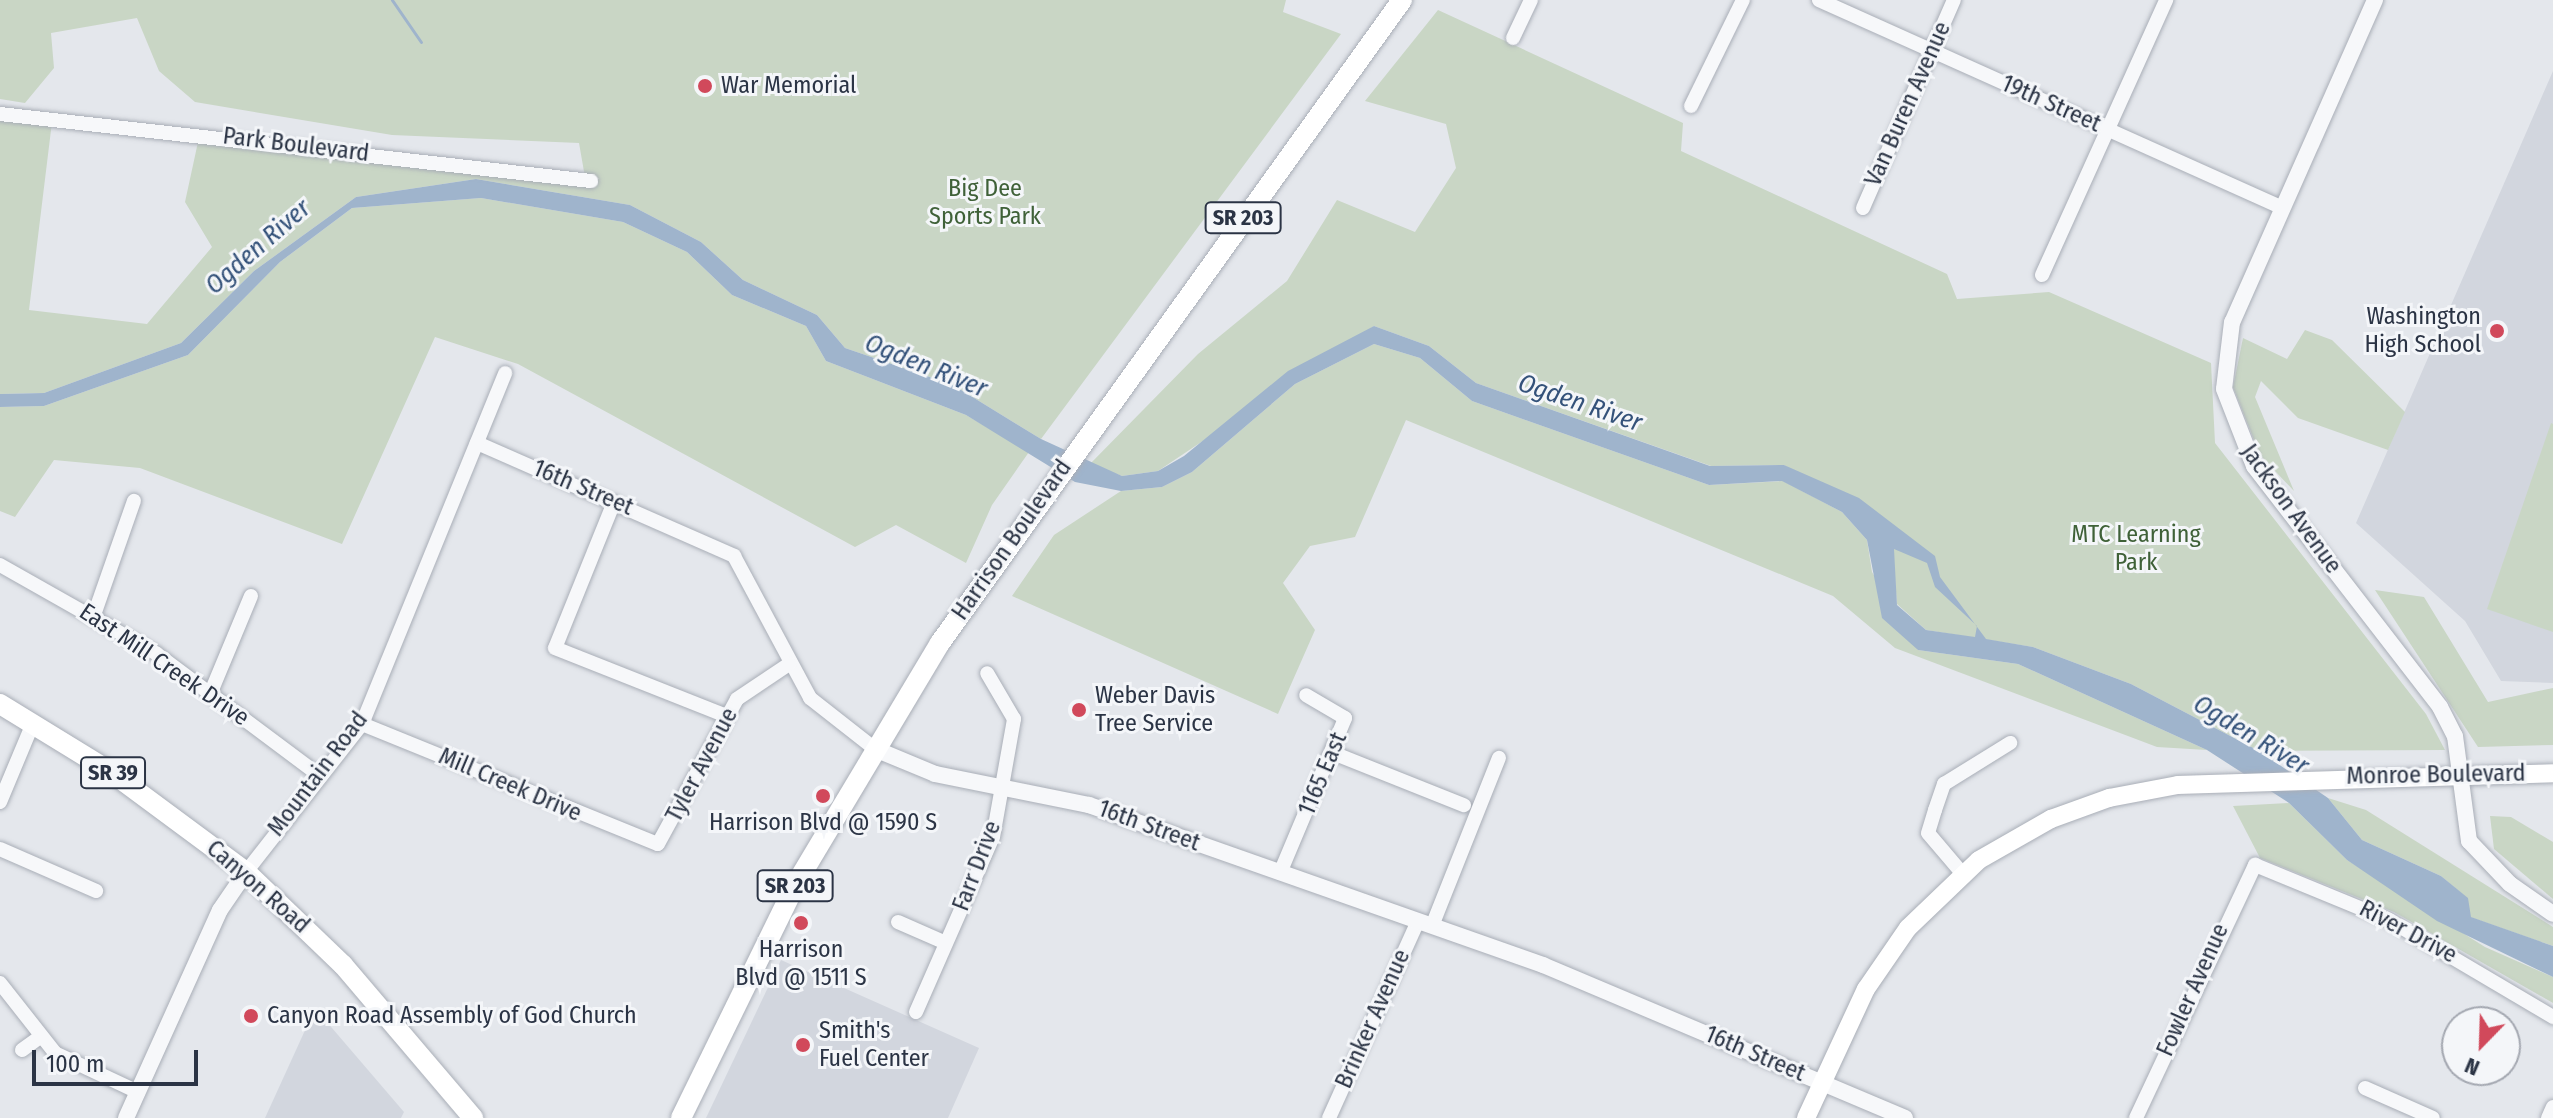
<!DOCTYPE html>
<html>
<head>
<meta charset="utf-8">
<style>
  body { margin:0 }
  #map { position:relative; width:2553px; height:1118px; overflow:hidden; background:#e4e7ec; font-family:"Fira Sans Condensed",sans-serif }
  div>[style] { position:absolute }
  .built>* { inset:0; background:#d2d6de }
  .green>* { inset:0; background:#c9d6c5 }
  .water>* { inset:0; background:#9fb4cc }
  .stream>* { height:3px; margin:-1.5px; padding:0 1.5px; transform-origin:1.5px; border-radius:1.5px; background:#9fb4cc }
  .roads { filter:drop-shadow(0 0 2px #a9aeb7) drop-shadow(0 0 2px #a9aeb7) }
  .minor>* { height:14px; margin:-7px; padding:0 7px; transform-origin:7px; border-radius:7px; background:#f7f8fa }
  .tertiary>* { height:16px; margin:-8px; padding:0 8px; transform-origin:8px; border-radius:8px; background:#f7f8fa }
  .secondary>* { height:18px; margin:-9px; padding:0 9px; transform-origin:9px; border-radius:9px; background:#fff }
  .primary>* { height:20px; margin:-10px; padding:0 10px; transform-origin:10px; border-radius:10px; background:#fff }
  .dots>* { width:22px; height:22px; translate:-50% -50%; box-sizing:border-box; border:4px solid #f4f6f9; border-radius:50% }
  span { translate:-50% -50%; white-space:nowrap; text-align:center; line-height:1.15; -webkit-text-stroke:6px #f4f6f9; paint-order:stroke }
  .shield-label span { padding:2px 6px; background:#f4f6f9; border:2px solid; border-radius:6px; -webkit-text-stroke-width:0 }
  .shield-label { font-size:22px; color:#2b3445; font-weight:700 }
  .poi-label { font-size:24px; color:#2b3445 }
  .left { translate:0 -50%; text-align:left }
  .right { translate:-100% -50%; text-align:right }
  .street-label { font-size:24px; color:#2b3445 }
  .park-label { font-size:24px; color:#3f6138 }
  .water-label { font-size:26px; color:#34527a; font-style:italic }
  .north { position:absolute; left:2441px; top:1006px; width:80px; height:80px; box-sizing:border-box; background:#f4f6f9; border:2px solid #a4a8b1; border-radius:50%; rotate:203deg; font-size:22px; font-weight:700; line-height:32px; text-align:center; color:#2b3445 }
  .north::after { content:''; display:block; margin:auto; width:28px; height:36px; background:#d1495b; clip-path:polygon(50% 0,100% 100%,50% 72%,0 100%) }
  .scale { position:absolute; left:32px; top:1050px; width:166px; height:36px; box-sizing:border-box; border:4px solid #2b3445; border-top:0; padding-left:10px; font-size:24px; line-height:28px; white-space:nowrap; color:#2b3445; -webkit-text-stroke:6px #f4f6f9; paint-order:stroke }
</style>
</head>
<body>
<div id="map">
  <div class="built">
    <i style="clip-path:polygon(2553px 71px,2553px 683px,2501px 681px,2465px 621px,2356px 523px)"></i>
    <i style="clip-path:polygon(781px 960px,979px 1048px,948px 1118px,706px 1118px)"></i>
    <i style="clip-path:polygon(320px 1014px,404px 1112px,401px 1118px,265px 1118px,312px 1015px)"></i>
  </div>
  <div class="green">
    <i style="clip-path:polygon(0 0,1286px 0,1283px 12px,1341px 34px,1041px 439px,953px 385px,845px 348px,817px 315px,743px 280px,701px 242px,630px 205px,476px 179px,356px 197px,254px 271px,181px 343px,44px 393px,0 394px,0 116px,52px 122px,29px 310px,147px 324px,212px 247px,185px 202px,198px 142px,586px 183px,579px 143px,392px 135px,195px 102px,159px 71px,137px 18px,51px 33px,54px 68px,25px 103px,0 99px)"></i>
    <i style="clip-path:polygon(1438px 10px,1683px 123px,1681px 151px,1947px 274px,1957px 299px,2049px 292px,2211px 363px,2215px 443px,2426px 714px,2445px 750px,2259px 751px,2131px 684px,2033px 647px,1926px 630px,1897px 604px,1891px 529px,1784px 465px,1711px 466px,1476px 383px,1429px 346px,1374px 326px,1158px 471px,1122px 476px,1090px 464px,1198px 354px,1287px 281px,1337px 200px,1415px 232px,1456px 168px,1446px 124px,1365px 101px)"></i>
    <i style="clip-path:polygon(481px 198px,623px 222px,687px 252px,732px 295px,806px 326px,826px 361px,966px 415px,1029px 452px,992px 505px,966px 563px,896px 525px,855px 547px,518px 364px,435px 337px,342px 544px,140px 468px,54px 460px,15px 517px,0 511px,0 407px,44px 406px,188px 355px,280px 262px,352px 208px)"></i>
    <i style="clip-path:polygon(2305px 330px,2332px 340px,2405px 412px,2388px 450px,2298px 418px,2261px 381px,2255px 397px,2294px 491px,2260px 455px,2233px 387px,2243px 338px,2287px 359px)"></i>
    <i style="clip-path:polygon(1374px 344px,1420px 358px,1472px 401px,1709px 485px,1783px 481px,1842px 512px,1867px 540px,1872px 572px,1918px 650px,2018px 664px,2207px 750px,2157px 747px,1895px 648px,1833px 596px,1406px 420px,1355px 537px,1310px 546px,1283px 583px,1315px 630px,1278px 714px,1012px 596px,1054px 535px,1121px 491px,1162px 487px,1192px 472px,1295px 384px)"></i>
    <i style="clip-path:polygon(2551px 423px,2553px 424px,2553px 632px,2487px 609px)"></i>
    <i style="clip-path:polygon(2375px 590px,2424px 597px,2488px 702px,2553px 688px,2553px 745px,2478px 747px)"></i>
    <i style="clip-path:polygon(2328px 798px,2366px 810px,2553px 927px,2553px 946px,2470px 917px,2467px 898px,2441px 876px,2362px 840px)"></i>
    <i style="clip-path:polygon(2289px 803px,2347px 860px,2485px 947px,2553px 977px,2553px 1003px,2394px 912px,2260px 858px,2233px 806px)"></i>
    <i style="clip-path:polygon(2490px 816px,2511px 817px,2553px 842px,2553px 899px,2494px 849px)"></i>
  </div>
  <div class="water">
    <i style="clip-path:polygon(evenodd,476px 179px,630px 205px,701px 242px,743px 280px,817px 315px,845px 348px,953px 385px,1041px 439px,1122px 476px,1158px 471px,1184px 456px,1288px 371px,1374px 326px,1429px 346px,1476px 383px,1710px 466px,1784px 465px,1859px 498px,1935px 556px,1940px 577px,1986px 639px,2033px 647px,2131px 684px,2259px 751px,2328px 798px,2362px 840px,2441px 876px,2468px 898px,2471px 917px,2553px 946px,2553px 977px,2437px 921px,2347px 860px,2289px 803px,2207px 750px,2018px 664px,1918px 650px,1882px 618px,1867px 540px,1842px 512px,1782px 481px,1709px 485px,1472px 401px,1420px 358px,1374px 344px,1295px 384px,1192px 472px,1162px 487px,1121px 491px,1075px 482px,966px 415px,826px 361px,806px 326px,732px 295px,687px 252px,623px 222px,481px 198px,352px 208px,280px 262px,188px 355px,44px 406px,0 407px,0 394px,44px 393px,181px 343px,254px 271px,356px 197px,476px 179px,1894px 549px,1927px 563px,1935px 587px,1977px 626px,1975px 637px,1926px 630px,1897px 605px,1894px 549px)"></i>
  </div>
  <div class="stream">
    <i style="left:392px;top:0;width:51px;rotate:55.4deg"></i>
  </div>
  <div class="roads">
    <div class="minor">
      <i style="left:1819px;top:0;width:508px;rotate:24.15deg"></i>
      <i style="left:1513px;top:38px;width:42px;rotate:-64.7deg"></i>
      <i style="left:1691px;top:106px;width:118px;rotate:-63.9deg"></i>
      <i style="left:0;top:114px;width:595px;rotate:6.47deg"></i>
      <i style="left:1863px;top:208px;width:227px;rotate:-66.4deg"></i>
      <i style="left:2042px;top:275px;width:302px;rotate:-65.7deg"></i>
      <i style="left:477px;top:443px;width:281px;rotate:23.7deg"></i>
      <i style="left:734px;top:556px;width:161px;rotate:61.8deg"></i>
      <i style="left:810px;top:698px;width:83px;rotate:38.1deg"></i>
      <i style="left:614px;top:502px;width:157px;rotate:112deg"></i>
      <i style="left:555px;top:648px;width:185px;rotate:21.6deg"></i>
      <i style="left:0;top:565px;width:180px;rotate:29.5deg"></i>
      <i style="left:157px;top:654px;width:204px;rotate:36.8deg"></i>
      <i style="left:94px;top:615px;width:121px;rotate:-70.7deg"></i>
      <i style="left:211px;top:692px;width:104px;rotate:-67.4deg"></i>
      <i style="left:362px;top:724px;width:319px;rotate:22.1deg"></i>
      <i style="left:658px;top:844px;width:165px;rotate:-61.4deg"></i>
      <i style="left:737px;top:699px;width:63px;rotate:-33.9deg"></i>
      <i style="left:1333px;top:753px;width:141px;rotate:21.7deg"></i>
      <i style="left:0;top:802px;width:86px;rotate:-67.3deg"></i>
      <i style="left:0;top:849px;width:105px;rotate:23.6deg"></i>
      <i style="left:246px;top:872px;width:188px;rotate:-51.9deg"></i>
      <i style="left:362px;top:724px;width:379px;rotate:-67.8deg"></i>
      <i style="left:1280px;top:873px;width:168px;rotate:-67.2deg"></i>
      <i style="left:1345px;top:718px;width:45px;rotate:-149.5deg"></i>
      <i style="left:1962px;top:873px;width:52px;rotate:-130.4deg"></i>
      <i style="left:1928px;top:833px;width:24px;rotate:-73deg"></i>
      <i style="left:1935px;top:810px;width:28px;rotate:-71deg"></i>
      <i style="left:1944px;top:784px;width:78px;rotate:-31.8deg"></i>
      <i style="left:898px;top:922px;width:52px;rotate:23.6deg"></i>
      <i style="left:1432px;top:926px;width:181px;rotate:-68.3deg"></i>
      <i style="left:0;top:983px;width:89px;rotate:51.8deg"></i>
      <i style="left:55px;top:1053px;width:92px;rotate:25.2deg"></i>
      <i style="left:916px;top:1012px;width:191px;rotate:-66.3deg"></i>
      <i style="left:993px;top:837px;width:120px;rotate:-79.9deg"></i>
      <i style="left:1014px;top:719px;width:53px;rotate:-120.4deg"></i>
      <i style="left:22px;top:1050px;width:22px;rotate:-36deg"></i>
      <i style="left:2365px;top:1088px;width:74px;rotate:23.8deg"></i>
      <i style="left:1329px;top:1118px;width:216px;rotate:-65.7deg"></i>
      <i style="left:2136px;top:1118px;width:280px;rotate:-64.8deg"></i>
      <i style="left:2255px;top:865px;width:145px;rotate:22.3deg"></i>
      <i style="left:2389px;top:920px;width:191px;rotate:30.6deg"></i>
      <i style="left:2548px;top:1118px;width:12px;rotate:-66deg"></i>
    </div>
    <div class="tertiary">
      <i style="left:2375px;top:0;width:352px;rotate:113.9deg"></i>
      <i style="left:2232px;top:322px;width:67px;rotate:96.8deg"></i>
      <i style="left:2224px;top:389px;width:83px;rotate:68.7deg"></i>
      <i style="left:2254px;top:466px;width:304px;rotate:52.3deg"></i>
      <i style="left:2440px;top:707px;width:33px;rotate:63deg"></i>
      <i style="left:2455px;top:736px;width:106px;rotate:82.4deg"></i>
      <i style="left:2469px;top:841px;width:59px;rotate:46.4deg"></i>
      <i style="left:2510px;top:884px;width:52px;rotate:34.9deg"></i>
      <i style="left:875px;top:749px;width:65px;rotate:22.6deg"></i>
      <i style="left:935px;top:774px;width:157px;rotate:11.4deg"></i>
      <i style="left:1089px;top:805px;width:481px;rotate:19.4deg"></i>
      <i style="left:1543px;top:965px;width:393px;rotate:22.9deg"></i>
      <i style="left:126px;top:1118px;width:228px;rotate:-65.7deg"></i>
      <i style="left:220px;top:910px;width:46px;rotate:-55.6deg"></i>
    </div>
    <div class="secondary">
      <i style="left:1806px;top:1118px;width:142px;rotate:-65.1deg"></i>
      <i style="left:1866px;top:989px;width:74px;rotate:-55.5deg"></i>
      <i style="left:1908px;top:928px;width:98px;rotate:-43.8deg"></i>
      <i style="left:1979px;top:860px;width:83px;rotate:-29.7deg"></i>
      <i style="left:2051px;top:819px;width:62px;rotate:-19.9deg"></i>
      <i style="left:2109px;top:798px;width:70px;rotate:-10.7deg"></i>
      <i style="left:2178px;top:785px;width:375px;rotate:-1.8deg"></i>
    </div>
    <div class="primary">
      <i style="left:0;top:704px;width:130px;rotate:31.5deg"></i>
      <i style="left:111px;top:772px;width:168px;rotate:36.5deg"></i>
      <i style="left:246px;top:872px;width:134px;rotate:43.8deg"></i>
      <i style="left:343px;top:965px;width:201px;rotate:49.6deg"></i>
      <i style="left:681px;top:1118px;width:257px;rotate:-63.9deg"></i>
      <i style="left:794px;top:887px;width:284px;rotate:-59.1deg"></i>
      <i style="left:940px;top:643px;width:792px;rotate:-54.3deg"></i>
    </div>
  </div>
  <div class="dots">
    <i style="left:705px;top:86px;background:#d1495b"></i>
    <i style="left:2497px;top:331px;background:#d1495b"></i>
    <i style="left:1079px;top:710px;background:#d1495b"></i>
    <i style="left:823px;top:796px;background:#d1495b"></i>
    <i style="left:801px;top:923px;background:#d1495b"></i>
    <i style="left:251px;top:1016px;background:#d1495b"></i>
    <i style="left:803px;top:1045px;background:#d1495b"></i>
  </div>
  <div class="shield-label">
    <span style="left:1243px;top:218px">SR 203</span>
    <span style="left:113px;top:773px">SR 39</span>
    <span style="left:795px;top:886px">SR 203</span>
  </div>
  <div class="poi-label">
    <span class="left" style="left:721px;top:86px">War Memorial</span>
    <span class="right" style="left:2481px;top:331px">Washington<br>High School</span>
    <span class="left" style="left:1095px;top:710px">Weber Davis<br>Tree Service</span>
    <span style="left:823px;top:823px">Harrison Blvd @ 1590 S</span>
    <span style="left:801px;top:964px">Harrison<br>Blvd @ 1511 S</span>
    <span class="left" style="left:267px;top:1016px">Canyon Road Assembly of God Church</span>
    <span class="left" style="left:819px;top:1045px">Smith's<br>Fuel Center</span>
  </div>
  <div class="street-label">
    <span style="left:1908px;top:104px;rotate:-66deg">Van Buren Avenue</span>
    <span style="left:2051px;top:104px;rotate:24deg">19th Street</span>
    <span style="left:296px;top:145px;rotate:7deg">Park Boulevard</span>
    <span style="left:583px;top:488px;rotate:23deg">16th Street</span>
    <span style="left:2291px;top:509px;rotate:54deg">Jackson Avenue</span>
    <span style="left:1012px;top:540px;rotate:-55deg">Harrison Boulevard</span>
    <span style="left:164px;top:665px;rotate:34deg">East Mill Creek Drive</span>
    <span style="left:702px;top:765px;rotate:-62deg">Tyler Avenue</span>
    <span style="left:318px;top:774px;rotate:-53deg">Mountain Road</span>
    <span style="left:1323px;top:774px;rotate:-67deg">1165 East</span>
    <span style="left:2436px;top:775px;rotate:-1deg">Monroe Boulevard</span>
    <span style="left:510px;top:785px;rotate:23deg">Mill Creek Drive</span>
    <span style="left:1149px;top:826px;rotate:20deg">16th Street</span>
    <span style="left:977px;top:866px;rotate:-69deg">Farr Drive</span>
    <span style="left:258px;top:887px;rotate:41deg">Canyon Road</span>
    <span style="left:2408px;top:932px;rotate:28deg">River Drive</span>
    <span style="left:2193px;top:990px;rotate:-66deg">Fowler Avenue</span>
    <span style="left:1373px;top:1019px;rotate:-66deg">Brinker Avenue</span>
    <span style="left:1755px;top:1054px;rotate:23deg">16th Street</span>
  </div>
  <div class="park-label">
    <span style="left:985px;top:203px">Big Dee<br>Sports Park</span>
    <span style="left:2136px;top:549px">MTC Learning<br>Park</span>
  </div>
  <div class="water-label">
    <span style="left:258px;top:247px;rotate:-41deg">Ogden River</span>
    <span style="left:926px;top:366px;rotate:22deg">Ogden River</span>
    <span style="left:1580px;top:403px;rotate:19deg">Ogden River</span>
    <span style="left:2251px;top:735px;rotate:31deg">Ogden River</span>
  </div>
  <div class="north">N</div>
  <div class="scale">100 m</div>
</div>
</body>
</html>
